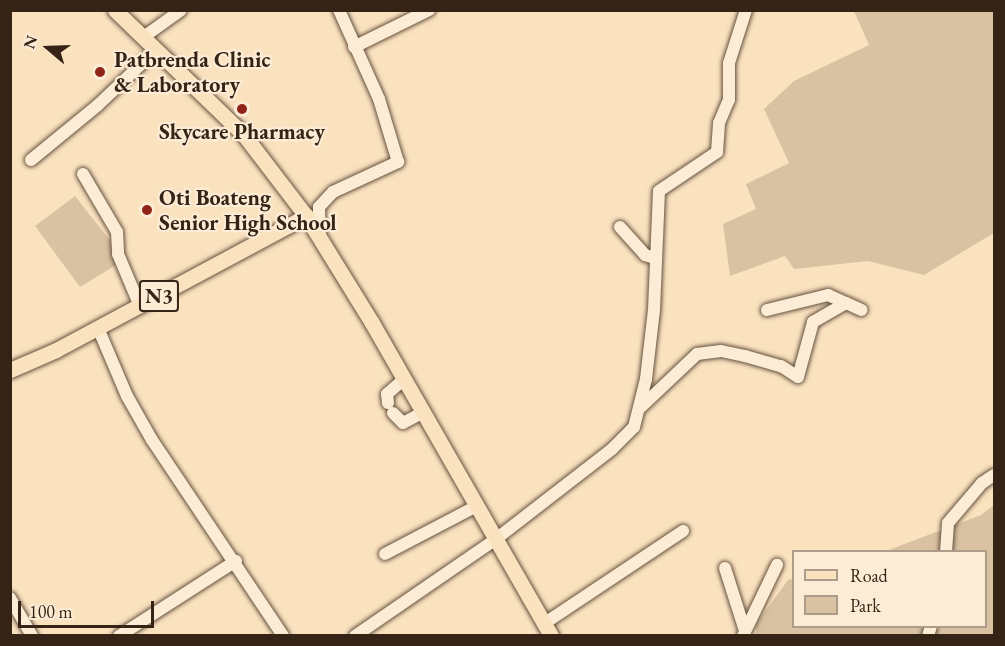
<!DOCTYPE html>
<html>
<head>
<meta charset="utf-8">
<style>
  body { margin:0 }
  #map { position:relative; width:1005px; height:646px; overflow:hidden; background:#fae2bf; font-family:"EB Garamond",serif }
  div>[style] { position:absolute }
  .green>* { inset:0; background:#d9c2a2 }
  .roads { filter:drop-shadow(0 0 2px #665340) drop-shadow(0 0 2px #665340) }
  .minor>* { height:12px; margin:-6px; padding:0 6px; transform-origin:6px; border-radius:6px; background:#fcecd5 }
  .major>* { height:15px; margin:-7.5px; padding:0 7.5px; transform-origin:7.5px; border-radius:7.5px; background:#fae2bf }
  .dots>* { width:16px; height:16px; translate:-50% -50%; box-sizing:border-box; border:3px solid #fcecd5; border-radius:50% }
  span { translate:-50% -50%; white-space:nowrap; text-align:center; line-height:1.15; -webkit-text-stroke:4.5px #fcecd5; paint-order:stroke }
  .shield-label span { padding:2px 4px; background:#fcecd5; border:2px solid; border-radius:4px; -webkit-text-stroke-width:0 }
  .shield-label { font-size:21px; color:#352316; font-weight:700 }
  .poi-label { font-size:22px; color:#352316; font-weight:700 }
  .left { translate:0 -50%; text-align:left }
  .frame { position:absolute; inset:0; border:12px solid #352316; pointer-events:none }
  .legend { position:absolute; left:792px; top:550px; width:195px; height:78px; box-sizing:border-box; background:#fcecd5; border:2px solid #ac9c89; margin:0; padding:8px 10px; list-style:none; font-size:18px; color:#352316 }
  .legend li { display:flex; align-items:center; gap:12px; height:30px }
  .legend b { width:30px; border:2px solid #ac9c89 }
  .north { position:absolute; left:18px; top:18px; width:60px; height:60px; -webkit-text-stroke:4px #fcecd5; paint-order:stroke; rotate:289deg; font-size:16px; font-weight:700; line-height:24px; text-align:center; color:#352316 }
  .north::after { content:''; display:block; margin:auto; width:21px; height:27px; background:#352316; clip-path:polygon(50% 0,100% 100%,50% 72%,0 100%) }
  .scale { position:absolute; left:18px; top:601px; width:136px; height:27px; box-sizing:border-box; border:3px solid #352316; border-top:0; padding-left:8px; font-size:18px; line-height:21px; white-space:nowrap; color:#352316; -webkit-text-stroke:4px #fcecd5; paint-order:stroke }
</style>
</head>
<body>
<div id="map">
  <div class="green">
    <i style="clip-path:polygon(854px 11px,994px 11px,994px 233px,924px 275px,868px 261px,794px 269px,785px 256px,730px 276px,723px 224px,756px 209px,746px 184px,789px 163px,764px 109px,794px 81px,869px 45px)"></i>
    <i style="clip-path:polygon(75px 196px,112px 243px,116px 265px,80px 287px,35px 226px)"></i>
    <i style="clip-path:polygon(994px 505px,994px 635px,756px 636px,756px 624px,788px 580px,793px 579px,794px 626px,986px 626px,986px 552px,886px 551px,981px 515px)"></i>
  </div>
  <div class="roads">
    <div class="minor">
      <i style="left:145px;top:36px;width:44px;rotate:-35.8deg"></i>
      <i style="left:354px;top:47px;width:84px;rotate:-26.3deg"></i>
      <i style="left:31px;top:160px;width:87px;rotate:-39.4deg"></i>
      <i style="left:98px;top:105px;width:81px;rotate:-43.5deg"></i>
      <i style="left:83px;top:174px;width:67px;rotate:59.6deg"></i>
      <i style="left:117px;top:232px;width:22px;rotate:87deg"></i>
      <i style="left:118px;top:254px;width:56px;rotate:67.1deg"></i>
      <i style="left:620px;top:227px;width:38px;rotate:48deg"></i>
      <i style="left:645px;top:255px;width:10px;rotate:17deg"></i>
      <i style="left:320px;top:238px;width:31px;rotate:-92deg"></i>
      <i style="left:319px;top:207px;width:21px;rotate:-47deg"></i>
      <i style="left:333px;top:192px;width:72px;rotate:-24.8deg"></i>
      <i style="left:398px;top:162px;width:66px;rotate:-106.8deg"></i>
      <i style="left:379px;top:99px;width:98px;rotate:-114.2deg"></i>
      <i style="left:767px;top:310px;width:63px;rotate:-13.8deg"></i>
      <i style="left:828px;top:295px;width:20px;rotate:24deg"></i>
      <i style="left:98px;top:328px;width:74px;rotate:66.9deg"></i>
      <i style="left:127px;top:396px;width:51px;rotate:60.4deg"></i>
      <i style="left:152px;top:440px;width:236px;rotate:56.2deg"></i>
      <i style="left:388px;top:403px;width:9px;rotate:-96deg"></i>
      <i style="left:387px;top:394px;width:23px;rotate:-41deg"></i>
      <i style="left:641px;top:407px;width:77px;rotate:-43.4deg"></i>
      <i style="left:697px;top:354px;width:24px;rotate:-7deg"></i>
      <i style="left:721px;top:351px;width:25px;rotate:12deg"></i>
      <i style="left:745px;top:356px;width:37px;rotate:16deg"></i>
      <i style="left:781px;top:366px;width:20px;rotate:33deg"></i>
      <i style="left:798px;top:377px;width:57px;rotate:-74.7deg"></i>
      <i style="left:813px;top:322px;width:38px;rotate:-30deg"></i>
      <i style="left:846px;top:303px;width:17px;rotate:24deg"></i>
      <i style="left:393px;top:413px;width:14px;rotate:45deg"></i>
      <i style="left:403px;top:423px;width:24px;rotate:-28deg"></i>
      <i style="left:946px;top:552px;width:29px;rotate:-86deg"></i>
      <i style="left:948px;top:523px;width:52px;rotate:-49.6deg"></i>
      <i style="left:982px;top:483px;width:14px;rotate:-34deg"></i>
      <i style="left:385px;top:554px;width:104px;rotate:-27.6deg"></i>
      <i style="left:725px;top:568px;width:63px;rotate:72.4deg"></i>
      <i style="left:10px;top:598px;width:44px;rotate:59.9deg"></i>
      <i style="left:545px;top:623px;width:166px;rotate:-33.7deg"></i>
      <i style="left:119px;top:636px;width:139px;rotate:-32.7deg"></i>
      <i style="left:355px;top:636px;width:171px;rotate:-34.5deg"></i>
      <i style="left:496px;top:539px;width:147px;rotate:-37.8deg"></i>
      <i style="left:612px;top:449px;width:31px;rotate:-45deg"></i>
      <i style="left:634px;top:427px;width:49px;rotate:-76deg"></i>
      <i style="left:646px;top:379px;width:69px;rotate:-83.4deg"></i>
      <i style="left:654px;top:310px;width:119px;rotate:-87.6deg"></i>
      <i style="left:659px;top:191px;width:70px;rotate:-33.9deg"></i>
      <i style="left:717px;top:152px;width:29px;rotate:-86deg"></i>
      <i style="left:719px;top:123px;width:25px;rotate:-67deg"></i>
      <i style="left:729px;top:100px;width:37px;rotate:-90deg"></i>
      <i style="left:729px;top:63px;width:56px;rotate:-72.2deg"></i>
      <i style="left:743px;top:636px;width:79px;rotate:-64.4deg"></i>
      <i style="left:928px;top:636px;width:10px;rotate:-73deg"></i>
    </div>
    <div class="major">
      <i style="left:115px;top:10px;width:180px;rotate:44.1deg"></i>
      <i style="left:244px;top:135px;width:102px;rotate:52.6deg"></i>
      <i style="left:306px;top:216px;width:126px;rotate:58.3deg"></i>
      <i style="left:372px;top:323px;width:361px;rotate:60.2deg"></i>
      <i style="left:10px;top:370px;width:50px;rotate:-23.5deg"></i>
      <i style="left:56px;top:350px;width:284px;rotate:-28.2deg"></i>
    </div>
  </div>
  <div class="dots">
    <i style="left:100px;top:72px;background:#8f2418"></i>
    <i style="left:242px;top:109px;background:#8f2418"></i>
    <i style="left:147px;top:210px;background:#8f2418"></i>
  </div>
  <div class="shield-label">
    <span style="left:159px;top:296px">N3</span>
  </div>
  <div class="poi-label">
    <span class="left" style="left:114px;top:72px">Patbrenda Clinic<br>&amp; Laboratory</span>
    <span style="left:242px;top:132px">Skycare Pharmacy</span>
    <span class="left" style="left:159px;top:210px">Oti Boateng<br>Senior High School</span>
  </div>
  <div class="frame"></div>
  <ul class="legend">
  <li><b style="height:8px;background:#fae2bf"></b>Road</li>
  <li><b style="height:16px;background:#d9c2a2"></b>Park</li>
  </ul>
  <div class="north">N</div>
  <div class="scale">100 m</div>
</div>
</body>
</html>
